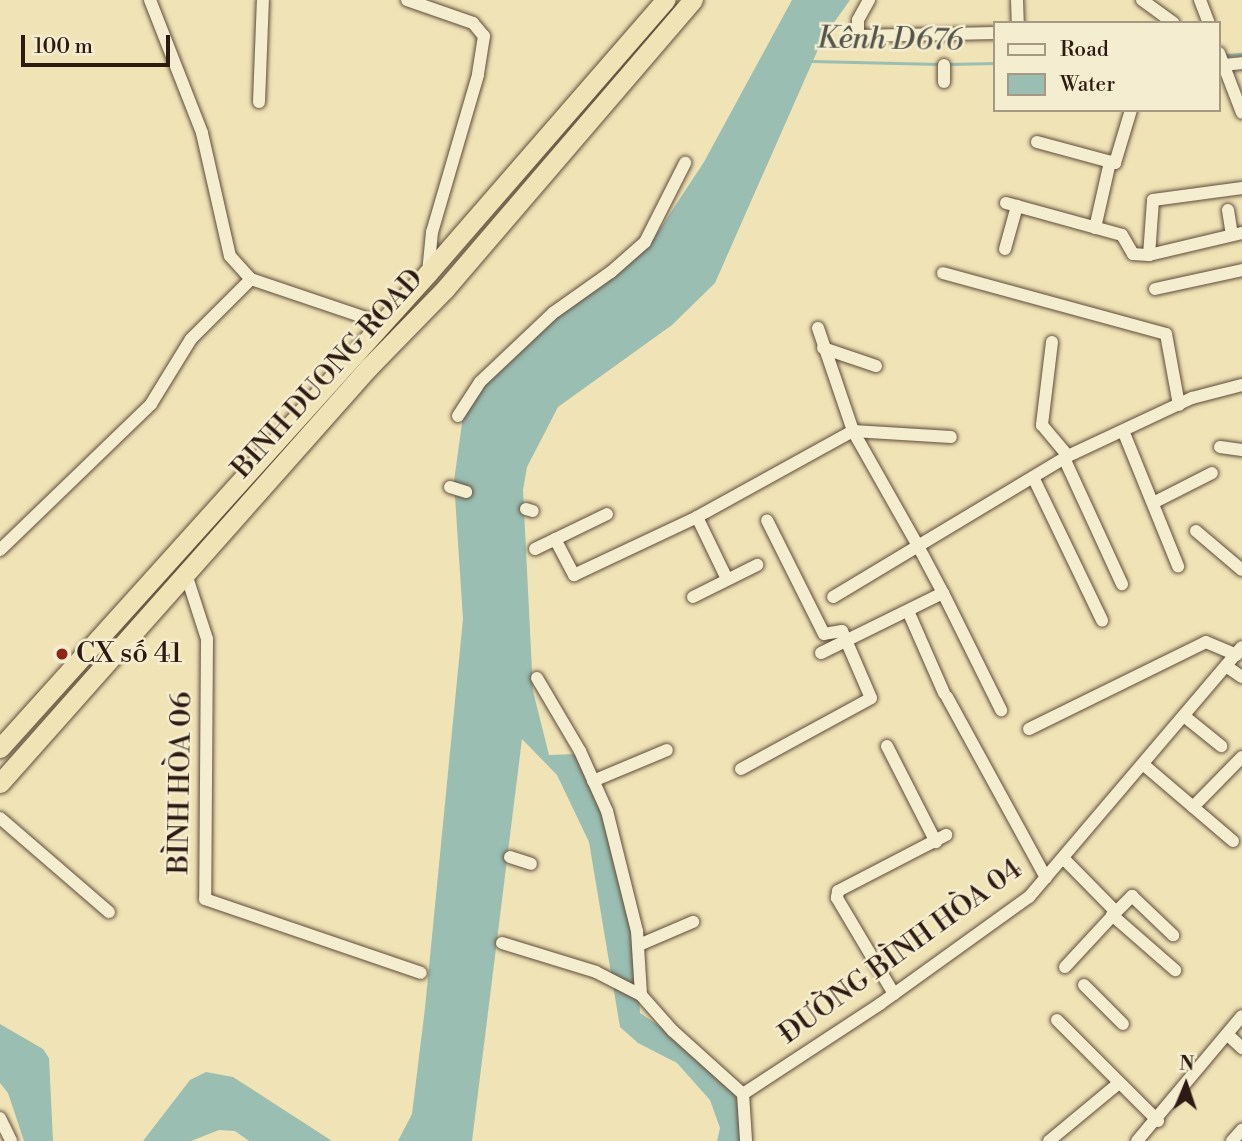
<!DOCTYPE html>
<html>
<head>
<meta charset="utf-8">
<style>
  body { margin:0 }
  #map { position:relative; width:1242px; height:1141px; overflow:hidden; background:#f0e3b6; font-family:"Libre Bodoni",serif }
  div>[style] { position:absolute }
  .water>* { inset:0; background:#9abeb2 }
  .stream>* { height:2.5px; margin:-1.25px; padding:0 1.25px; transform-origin:1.25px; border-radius:1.25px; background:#9abeb2 }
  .roads { filter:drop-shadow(0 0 2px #5e4c3a) drop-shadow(0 0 2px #5e4c3a) }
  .minor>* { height:12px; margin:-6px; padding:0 6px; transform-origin:6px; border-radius:6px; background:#f5edd0 }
  .highway>* { height:19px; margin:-9.5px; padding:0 9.5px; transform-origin:9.5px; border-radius:9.5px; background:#f0e3b6 }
  .dots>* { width:19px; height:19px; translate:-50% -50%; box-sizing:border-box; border:4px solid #f5edd0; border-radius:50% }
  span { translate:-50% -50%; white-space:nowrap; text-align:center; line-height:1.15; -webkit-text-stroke:5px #f5edd0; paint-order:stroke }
  .street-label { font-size:28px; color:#2d1a10 }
  .poi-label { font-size:28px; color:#2d1a10 }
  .left { translate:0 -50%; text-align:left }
  .water-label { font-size:30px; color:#535349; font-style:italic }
  .legend { position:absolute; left:993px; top:21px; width:228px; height:91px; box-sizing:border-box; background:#f5edd0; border:2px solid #a59983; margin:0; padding:9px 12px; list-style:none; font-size:21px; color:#2d1a10 }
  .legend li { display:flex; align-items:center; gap:14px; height:35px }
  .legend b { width:35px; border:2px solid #a59983 }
  .north { position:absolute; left:1151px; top:1050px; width:70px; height:70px; -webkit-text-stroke:5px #f5edd0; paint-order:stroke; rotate:2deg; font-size:19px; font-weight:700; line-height:28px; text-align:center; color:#2d1a10 }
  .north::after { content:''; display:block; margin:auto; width:24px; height:32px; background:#2d1a10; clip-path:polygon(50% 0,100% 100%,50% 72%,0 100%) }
  .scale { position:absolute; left:21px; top:35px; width:149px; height:32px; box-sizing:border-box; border:4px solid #2d1a10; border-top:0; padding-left:9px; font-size:21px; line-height:24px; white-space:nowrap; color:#2d1a10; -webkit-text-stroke:5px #f5edd0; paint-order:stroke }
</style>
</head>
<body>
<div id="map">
  <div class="water">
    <i style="clip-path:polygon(792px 0,850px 0,823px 38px,715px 283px,672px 325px,558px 407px,527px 467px,523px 490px,533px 691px,549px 755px,576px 754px,604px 812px,636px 946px,640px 1013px,677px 1038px,732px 1090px,740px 1104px,740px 1141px,717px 1141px,720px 1128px,710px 1100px,677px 1063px,638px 1043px,620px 1027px,589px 842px,557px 775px,522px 739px,472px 1141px,398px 1141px,412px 1114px,425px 1008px,463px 619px,454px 481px,463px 416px,483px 385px,557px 314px,650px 244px,704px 162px)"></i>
    <i style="clip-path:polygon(0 1024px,43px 1049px,49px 1058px,53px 1141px,24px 1141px,8px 1093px,0 1083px)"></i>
    <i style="clip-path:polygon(206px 1072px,233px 1077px,332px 1141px,249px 1141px,235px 1131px,219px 1130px,191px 1141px,143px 1141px,190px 1080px)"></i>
  </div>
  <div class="stream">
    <i style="left:1224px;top:55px;width:18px;rotate:-3deg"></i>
    <i style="left:812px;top:61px;width:127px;rotate:1.4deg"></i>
    <i style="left:949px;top:64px;width:46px;rotate:-1.2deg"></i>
  </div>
  <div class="roads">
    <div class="minor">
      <i style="left:150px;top:0;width:143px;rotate:68.6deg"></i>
      <i style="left:202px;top:133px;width:126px;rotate:77.2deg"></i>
      <i style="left:230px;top:256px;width:31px;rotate:48deg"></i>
      <i style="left:251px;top:279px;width:137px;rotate:18.7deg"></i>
      <i style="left:407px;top:0;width:70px;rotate:19.2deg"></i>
      <i style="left:473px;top:23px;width:17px;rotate:50deg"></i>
      <i style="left:484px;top:36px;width:39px;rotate:99deg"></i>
      <i style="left:478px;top:75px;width:164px;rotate:106.3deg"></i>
      <i style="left:432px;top:232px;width:41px;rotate:95.6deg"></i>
      <i style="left:869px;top:0;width:23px;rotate:119deg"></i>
      <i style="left:858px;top:20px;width:16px;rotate:90deg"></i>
      <i style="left:858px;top:36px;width:137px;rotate:-1.3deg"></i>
      <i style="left:1017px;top:0;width:23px;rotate:88deg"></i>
      <i style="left:1142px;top:0;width:39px;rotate:36deg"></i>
      <i style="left:1200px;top:0;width:25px;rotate:69deg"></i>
      <i style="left:1219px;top:53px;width:64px;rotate:69deg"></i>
      <i style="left:944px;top:65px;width:17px;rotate:90deg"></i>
      <i style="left:1224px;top:65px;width:18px;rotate:-6deg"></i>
      <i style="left:259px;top:102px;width:102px;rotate:-87.8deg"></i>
      <i style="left:1037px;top:142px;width:81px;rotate:15.1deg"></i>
      <i style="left:1115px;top:163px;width:55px;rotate:-73.2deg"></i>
      <i style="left:1006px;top:203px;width:120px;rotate:15.4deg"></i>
      <i style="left:1122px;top:235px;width:22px;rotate:60deg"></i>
      <i style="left:1133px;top:254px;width:16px;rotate:4deg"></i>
      <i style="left:1149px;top:255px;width:55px;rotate:-85.8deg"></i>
      <i style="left:1153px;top:200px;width:90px;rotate:-7.7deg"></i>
      <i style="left:1228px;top:210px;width:24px;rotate:81deg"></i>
      <i style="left:1095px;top:228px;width:68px;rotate:-77.2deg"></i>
      <i style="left:1005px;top:249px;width:45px;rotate:-74.4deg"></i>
      <i style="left:1149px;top:255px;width:96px;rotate:-13.3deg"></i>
      <i style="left:943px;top:273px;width:231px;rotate:15.3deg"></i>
      <i style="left:1166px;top:334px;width:72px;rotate:79.6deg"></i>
      <i style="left:1155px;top:289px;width:89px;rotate:-12.3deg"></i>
      <i style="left:818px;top:328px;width:109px;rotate:71.2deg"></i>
      <i style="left:853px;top:431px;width:132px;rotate:60.5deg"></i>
      <i style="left:918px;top:546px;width:175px;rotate:-31deg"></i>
      <i style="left:1068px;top:456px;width:137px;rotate:-25.1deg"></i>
      <i style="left:1192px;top:398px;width:52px;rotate:-14.6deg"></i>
      <i style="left:1052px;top:342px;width:84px;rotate:96.9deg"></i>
      <i style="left:1042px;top:425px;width:40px;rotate:50deg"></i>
      <i style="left:823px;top:348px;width:56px;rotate:18.8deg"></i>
      <i style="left:458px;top:416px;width:40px;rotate:-57.1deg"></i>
      <i style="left:480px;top:382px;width:100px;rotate:-43.4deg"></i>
      <i style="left:553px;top:313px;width:71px;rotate:-35.3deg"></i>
      <i style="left:611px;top:272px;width:45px;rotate:-41.4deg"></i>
      <i style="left:645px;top:242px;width:89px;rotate:-63.1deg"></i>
      <i style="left:1124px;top:433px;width:144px;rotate:67.9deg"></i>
      <i style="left:1220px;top:447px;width:22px;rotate:8deg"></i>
      <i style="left:1064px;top:458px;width:139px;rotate:65.3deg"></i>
      <i style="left:1034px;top:479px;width:157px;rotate:64.3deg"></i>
      <i style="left:450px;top:487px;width:17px;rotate:17deg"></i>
      <i style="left:1153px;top:503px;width:66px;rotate:-27deg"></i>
      <i style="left:526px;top:509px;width:7px;rotate:16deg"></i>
      <i style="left:697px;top:517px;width:69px;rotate:64.2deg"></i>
      <i style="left:1196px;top:531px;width:60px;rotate:40.3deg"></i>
      <i style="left:555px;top:539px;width:41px;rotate:62.2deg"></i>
      <i style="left:574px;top:575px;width:136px;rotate:-25.2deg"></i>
      <i style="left:697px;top:517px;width:178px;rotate:-28.9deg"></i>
      <i style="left:853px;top:431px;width:98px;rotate:3.5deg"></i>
      <i style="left:535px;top:549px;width:80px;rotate:-25.9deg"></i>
      <i style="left:0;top:550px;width:210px;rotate:-44deg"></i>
      <i style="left:151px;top:404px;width:76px;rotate:-58.4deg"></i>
      <i style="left:191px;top:339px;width:85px;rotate:-45deg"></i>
      <i style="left:186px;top:574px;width:68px;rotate:72.1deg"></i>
      <i style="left:207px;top:639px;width:260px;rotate:90.4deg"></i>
      <i style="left:205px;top:899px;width:228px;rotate:18.9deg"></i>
      <i style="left:943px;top:593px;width:131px;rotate:63.6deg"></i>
      <i style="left:693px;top:597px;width:72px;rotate:-26.6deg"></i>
      <i style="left:908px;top:611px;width:90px;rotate:66.3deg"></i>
      <i style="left:821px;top:653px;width:136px;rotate:-26.2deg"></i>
      <i style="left:943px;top:593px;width:53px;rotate:-118deg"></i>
      <i style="left:918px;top:546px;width:99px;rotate:149deg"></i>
      <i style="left:1226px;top:666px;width:19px;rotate:35deg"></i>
      <i style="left:537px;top:678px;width:85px;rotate:59.5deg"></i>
      <i style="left:580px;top:751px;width:66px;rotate:65.8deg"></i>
      <i style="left:607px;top:811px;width:124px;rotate:76deg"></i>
      <i style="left:637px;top:931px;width:64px;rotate:86.4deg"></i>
      <i style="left:641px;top:995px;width:48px;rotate:48.4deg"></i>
      <i style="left:673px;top:1031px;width:94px;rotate:42deg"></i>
      <i style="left:743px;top:1094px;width:47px;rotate:86.3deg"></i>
      <i style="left:947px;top:697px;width:206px;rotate:61.3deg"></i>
      <i style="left:1184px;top:716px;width:48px;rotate:39deg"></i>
      <i style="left:1029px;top:729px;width:197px;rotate:-26.2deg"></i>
      <i style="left:1206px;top:642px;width:33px;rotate:23deg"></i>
      <i style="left:887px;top:746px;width:108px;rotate:63deg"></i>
      <i style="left:1144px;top:765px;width:117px;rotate:40.5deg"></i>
      <i style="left:741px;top:769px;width:148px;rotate:-28.6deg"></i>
      <i style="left:871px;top:698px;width:73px;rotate:-113.4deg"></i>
      <i style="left:842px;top:631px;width:18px;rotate:171deg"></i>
      <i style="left:824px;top:634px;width:127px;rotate:-116.6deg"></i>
      <i style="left:593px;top:781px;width:80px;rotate:-22.7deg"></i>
      <i style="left:1193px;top:807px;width:70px;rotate:-45.6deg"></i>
      <i style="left:0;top:818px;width:144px;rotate:40.8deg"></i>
      <i style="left:510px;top:857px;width:22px;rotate:18deg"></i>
      <i style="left:1064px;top:859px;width:74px;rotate:45.5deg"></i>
      <i style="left:1116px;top:912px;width:75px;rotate:132.8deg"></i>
      <i style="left:1116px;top:912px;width:23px;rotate:-45deg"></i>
      <i style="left:1132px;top:896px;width:57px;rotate:43.6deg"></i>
      <i style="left:1112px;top:915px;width:84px;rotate:41.1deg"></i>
      <i style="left:502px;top:943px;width:98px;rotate:17.1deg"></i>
      <i style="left:596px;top:972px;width:51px;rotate:27.1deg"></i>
      <i style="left:639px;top:945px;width:59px;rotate:-23.1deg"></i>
      <i style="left:1084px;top:985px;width:55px;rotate:45deg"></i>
      <i style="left:894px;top:994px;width:112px;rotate:-120.7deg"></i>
      <i style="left:837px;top:898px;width:7px;rotate:-82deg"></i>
      <i style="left:838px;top:891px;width:122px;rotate:-27.4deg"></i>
      <i style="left:1057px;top:1020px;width:143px;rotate:45deg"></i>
      <i style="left:1227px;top:1034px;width:21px;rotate:43deg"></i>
      <i style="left:743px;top:1094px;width:164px;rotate:-33.3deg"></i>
      <i style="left:880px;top:1004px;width:183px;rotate:-35.7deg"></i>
      <i style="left:1029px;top:897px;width:328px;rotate:-49.6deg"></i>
      <i style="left:0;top:1118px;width:25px;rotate:64deg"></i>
      <i style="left:1049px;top:1141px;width:91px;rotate:-39.6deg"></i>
      <i style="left:1137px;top:1141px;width:163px;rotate:-50deg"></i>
      <i style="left:1232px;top:1141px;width:15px;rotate:-48deg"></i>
    </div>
    <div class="highway">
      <i style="left:0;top:748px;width:639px;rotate:-47.98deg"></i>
      <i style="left:428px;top:273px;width:362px;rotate:-49deg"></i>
      <i style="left:0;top:783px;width:556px;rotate:-48.43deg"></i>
      <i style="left:369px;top:367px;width:109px;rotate:-45.7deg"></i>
      <i style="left:445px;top:289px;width:381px;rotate:-49.4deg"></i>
    </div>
  </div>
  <div class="dots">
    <i style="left:62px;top:654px;background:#8f2418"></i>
  </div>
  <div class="street-label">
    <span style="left:328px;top:374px;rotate:-48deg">BINH DUONG ROAD</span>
    <span style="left:181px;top:783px;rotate:-89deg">BÌNH HÒA 06</span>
    <span style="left:901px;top:952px;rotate:-36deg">ĐƯỜNG BÌNH HÒA 04</span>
  </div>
  <div class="poi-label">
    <span class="left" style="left:76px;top:654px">CX số 41</span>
  </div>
  <div class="water-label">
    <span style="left:890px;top:40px;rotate:1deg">Kênh D676</span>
  </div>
  <ul class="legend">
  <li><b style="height:9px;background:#f5edd0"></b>Road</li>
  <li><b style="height:19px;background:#9abeb2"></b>Water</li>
  </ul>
  <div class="north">N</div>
  <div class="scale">100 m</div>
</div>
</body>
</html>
